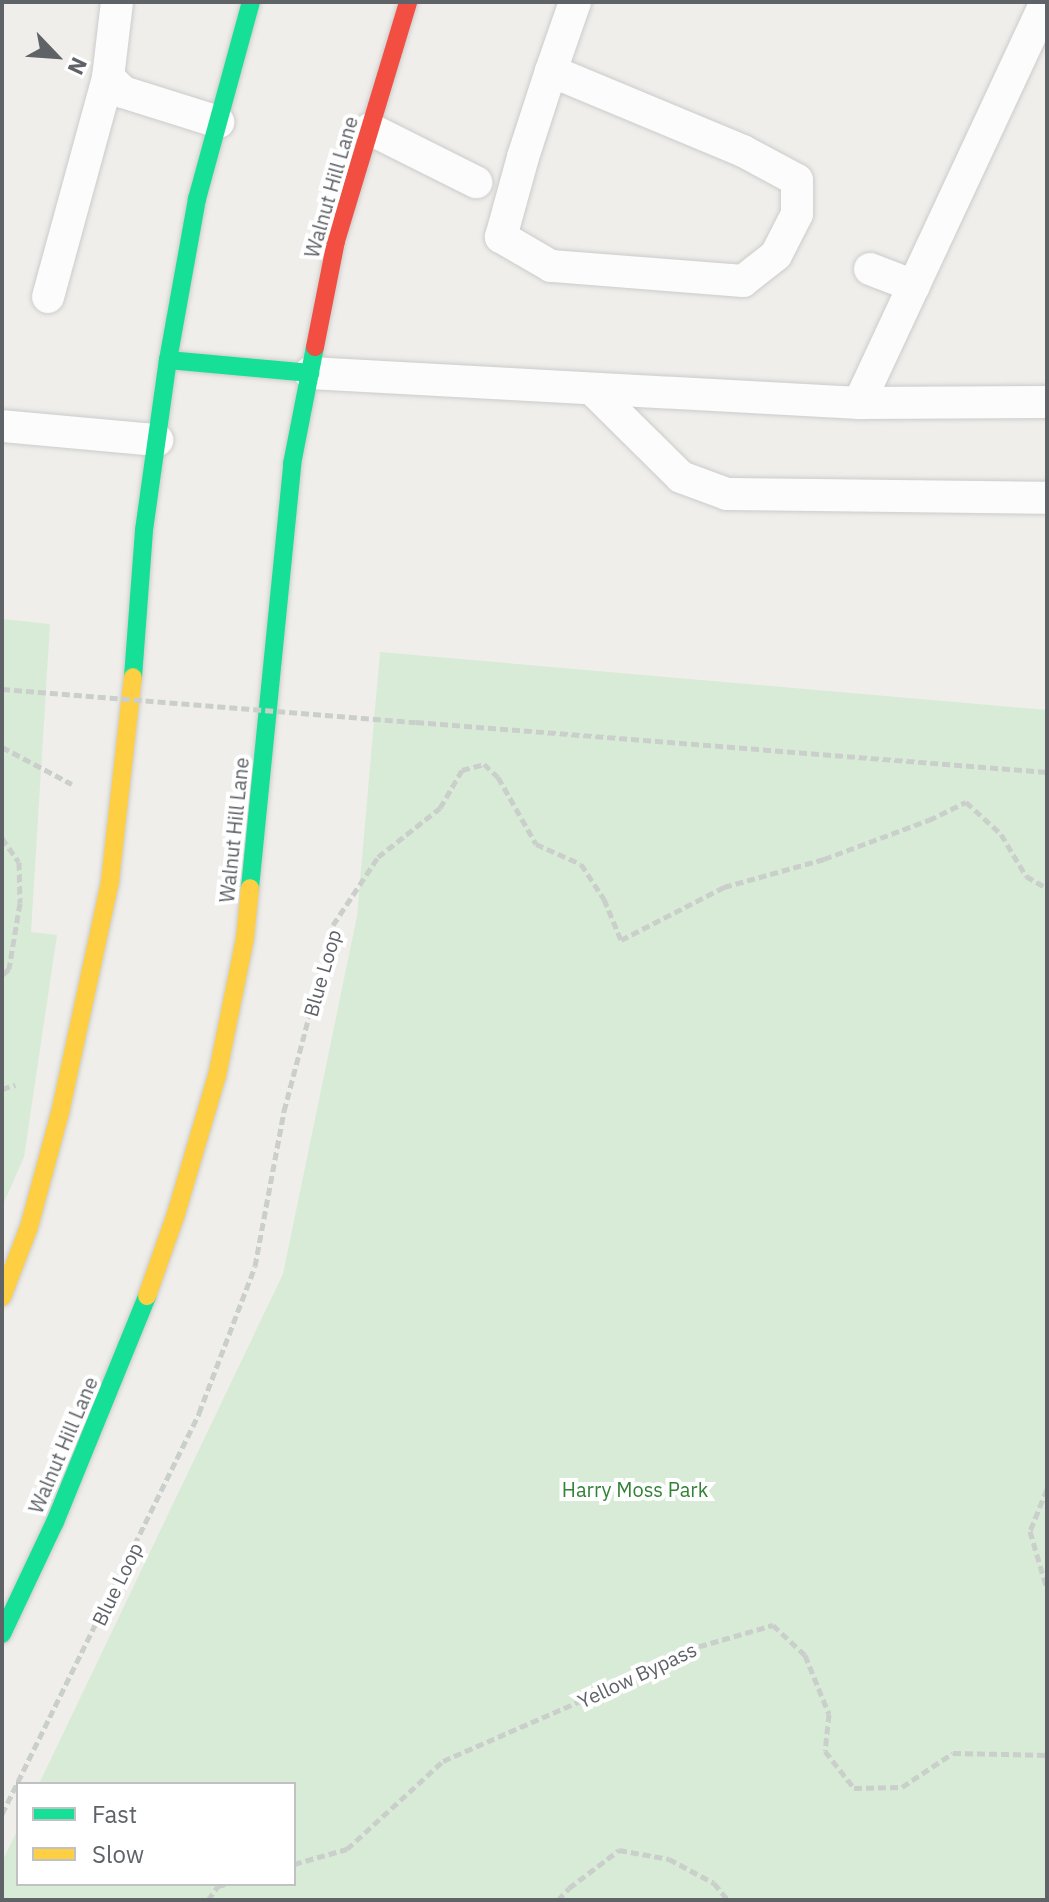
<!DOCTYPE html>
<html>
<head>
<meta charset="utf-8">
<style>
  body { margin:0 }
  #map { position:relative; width:1049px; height:1902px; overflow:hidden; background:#efeeea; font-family:"IBM Plex Sans",sans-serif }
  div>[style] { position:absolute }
  .green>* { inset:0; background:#d8ebd6 }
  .path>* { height:5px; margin-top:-2.5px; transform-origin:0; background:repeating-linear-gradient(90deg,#cacfcc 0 8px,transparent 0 12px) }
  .roads { filter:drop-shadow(0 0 2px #cbcccc) drop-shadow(0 0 2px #cbcccc) }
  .lane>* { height:32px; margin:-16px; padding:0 16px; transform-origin:16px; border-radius:16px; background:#fdfcfc }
  .fast>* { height:18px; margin:-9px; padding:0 9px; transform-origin:9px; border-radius:9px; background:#16e098 }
  .slow>* { height:18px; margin:-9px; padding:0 9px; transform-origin:9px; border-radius:9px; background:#ffcf43 }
  .jam>* { height:18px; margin:-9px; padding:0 9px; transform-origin:9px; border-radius:9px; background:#f24e42 }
  .path-bridge>* { height:5px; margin-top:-2.5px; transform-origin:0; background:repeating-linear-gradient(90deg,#cacfcc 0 8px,transparent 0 12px) }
  span { translate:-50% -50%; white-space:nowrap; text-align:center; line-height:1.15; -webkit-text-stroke:8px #fff; paint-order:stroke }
  .street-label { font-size:20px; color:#5f6368 }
  .park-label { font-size:20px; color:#348238 }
  .frame { position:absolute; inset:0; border:4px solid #5f6368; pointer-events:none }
  .legend { position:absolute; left:16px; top:1782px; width:280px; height:104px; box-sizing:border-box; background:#fff; border:2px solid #bfc1c3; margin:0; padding:10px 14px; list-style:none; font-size:24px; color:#5f6368 }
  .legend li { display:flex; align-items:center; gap:16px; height:40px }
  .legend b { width:40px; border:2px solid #bfc1c3 }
  .north { position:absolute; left:16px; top:16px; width:80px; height:80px; -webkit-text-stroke:6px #fff; paint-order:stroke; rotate:115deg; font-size:22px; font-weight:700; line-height:32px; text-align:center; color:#5f6368 }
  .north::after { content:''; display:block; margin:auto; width:28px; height:36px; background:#5f6368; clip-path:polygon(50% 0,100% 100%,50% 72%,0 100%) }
</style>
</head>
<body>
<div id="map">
  <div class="green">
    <i style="clip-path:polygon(2px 619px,50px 624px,31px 932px,57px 935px,24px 1157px,2px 1207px)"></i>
    <i style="clip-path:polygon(380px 652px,1047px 710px,1047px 1900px,2px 1900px,2px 1862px,18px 1829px,18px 1884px,294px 1884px,294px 1784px,39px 1784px,283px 1274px,357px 916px)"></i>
  </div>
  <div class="path">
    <i style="left:416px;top:722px;width:633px;rotate:4.53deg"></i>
    <i style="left:2px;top:747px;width:79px;rotate:27.9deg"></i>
    <i style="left:2px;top:838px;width:29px;rotate:55deg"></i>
    <i style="left:19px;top:862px;width:41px;rotate:88.6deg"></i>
    <i style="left:20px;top:903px;width:67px;rotate:99.5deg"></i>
    <i style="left:9px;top:969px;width:9px;rotate:139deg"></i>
    <i style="left:2px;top:1089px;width:14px;rotate:-17deg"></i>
    <i style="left:1047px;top:1489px;width:45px;rotate:112deg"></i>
    <i style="left:1030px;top:1531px;width:60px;rotate:73.7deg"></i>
    <i style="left:2px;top:1814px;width:447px;rotate:-63.8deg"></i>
    <i style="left:199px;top:1413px;width:157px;rotate:-69.1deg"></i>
    <i style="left:255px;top:1266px;width:158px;rotate:-79.4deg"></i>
    <i style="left:284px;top:1111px;width:192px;rotate:-75.2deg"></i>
    <i style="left:333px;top:925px;width:82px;rotate:-56.5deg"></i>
    <i style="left:378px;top:857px;width:79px;rotate:-38.3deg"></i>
    <i style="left:440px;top:808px;width:44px;rotate:-59.9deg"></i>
    <i style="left:462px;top:770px;width:23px;rotate:-15deg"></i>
    <i style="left:484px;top:764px;width:19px;rotate:43deg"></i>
    <i style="left:498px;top:777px;width:77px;rotate:60.4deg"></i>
    <i style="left:536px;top:844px;width:49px;rotate:24deg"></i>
    <i style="left:581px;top:864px;width:42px;rotate:56.7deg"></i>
    <i style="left:604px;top:899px;width:44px;rotate:67.5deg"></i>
    <i style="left:621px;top:940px;width:116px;rotate:-27.2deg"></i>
    <i style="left:724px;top:887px;width:104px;rotate:-15.6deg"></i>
    <i style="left:824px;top:859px;width:112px;rotate:-20.4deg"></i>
    <i style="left:929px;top:820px;width:41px;rotate:-25.9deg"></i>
    <i style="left:966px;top:802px;width:47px;rotate:42.4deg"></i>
    <i style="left:1001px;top:834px;width:49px;rotate:59.2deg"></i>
    <i style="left:1026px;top:876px;width:24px;rotate:30deg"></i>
    <i style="left:294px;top:1864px;width:55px;rotate:-15.8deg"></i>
    <i style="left:347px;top:1849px;width:130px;rotate:-42.5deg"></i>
    <i style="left:443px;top:1761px;width:170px;rotate:-23.6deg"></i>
    <i style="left:599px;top:1693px;width:87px;rotate:-27.5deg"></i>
    <i style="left:676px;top:1653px;width:101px;rotate:-16.1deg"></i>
    <i style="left:773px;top:1625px;width:44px;rotate:43.2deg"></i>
    <i style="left:805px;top:1655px;width:64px;rotate:67.9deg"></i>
    <i style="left:829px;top:1714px;width:37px;rotate:96deg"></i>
    <i style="left:825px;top:1751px;width:47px;rotate:51.9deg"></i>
    <i style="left:854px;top:1788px;width:48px;rotate:-1.2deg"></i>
    <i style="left:902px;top:1787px;width:61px;rotate:-33.7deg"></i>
    <i style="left:953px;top:1753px;width:94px;rotate:1.2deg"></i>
    <i style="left:208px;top:1900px;width:17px;rotate:-54deg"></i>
    <i style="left:218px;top:1886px;width:7px;rotate:-16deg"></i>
    <i style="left:558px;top:1900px;width:16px;rotate:-47deg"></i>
    <i style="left:569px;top:1888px;width:63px;rotate:-37.2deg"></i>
    <i style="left:619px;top:1850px;width:51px;rotate:10.2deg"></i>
    <i style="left:669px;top:1859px;width:51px;rotate:28.1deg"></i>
    <i style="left:714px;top:1883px;width:22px;rotate:51deg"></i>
  </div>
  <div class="roads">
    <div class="lane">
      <i style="left:117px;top:2px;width:76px;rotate:96.8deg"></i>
      <i style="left:108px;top:77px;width:21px;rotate:45deg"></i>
      <i style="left:123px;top:92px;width:100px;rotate:17.5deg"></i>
      <i style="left:551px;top:71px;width:208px;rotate:22.6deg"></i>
      <i style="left:743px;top:151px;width:61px;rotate:28.2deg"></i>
      <i style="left:797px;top:180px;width:34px;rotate:90deg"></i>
      <i style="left:797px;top:214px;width:46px;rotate:117.1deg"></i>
      <i style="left:776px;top:255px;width:42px;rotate:141.8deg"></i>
      <i style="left:743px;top:281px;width:193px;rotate:-175.5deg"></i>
      <i style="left:551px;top:266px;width:58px;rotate:-149.9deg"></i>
      <i style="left:501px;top:237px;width:83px;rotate:-74.6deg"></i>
      <i style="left:523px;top:157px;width:90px;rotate:-72deg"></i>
      <i style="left:551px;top:71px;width:73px;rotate:-70.8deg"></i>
      <i style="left:370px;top:129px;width:119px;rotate:26.6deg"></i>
      <i style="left:870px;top:269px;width:47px;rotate:21.1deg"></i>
      <i style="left:48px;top:297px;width:228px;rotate:-74.7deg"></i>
      <i style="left:310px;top:373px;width:550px;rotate:3.13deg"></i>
      <i style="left:859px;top:403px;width:188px;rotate:-0.3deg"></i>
      <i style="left:592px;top:389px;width:125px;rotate:44.7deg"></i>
      <i style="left:681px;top:477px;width:49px;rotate:20.3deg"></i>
      <i style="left:727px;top:494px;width:320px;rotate:0.7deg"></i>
      <i style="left:859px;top:403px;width:442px;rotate:-65deg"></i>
      <i style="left:2px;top:426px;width:156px;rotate:5.2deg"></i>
    </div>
    <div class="fast">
      <i style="left:168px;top:360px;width:143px;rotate:5.2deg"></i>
      <i style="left:133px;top:677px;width:147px;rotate:-85.7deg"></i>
      <i style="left:144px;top:530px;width:172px;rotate:-82deg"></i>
      <i style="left:168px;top:360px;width:164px;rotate:-79.8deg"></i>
      <i style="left:197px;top:199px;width:204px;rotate:-74.7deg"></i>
      <i style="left:250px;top:888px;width:426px;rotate:-84.3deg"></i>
      <i style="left:292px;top:464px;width:119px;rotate:-78.9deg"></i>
      <i style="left:2px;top:1634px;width:124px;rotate:-64.7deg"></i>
      <i style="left:55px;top:1522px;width:244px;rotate:-67.8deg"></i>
    </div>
    <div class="slow">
      <i style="left:147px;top:1296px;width:87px;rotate:-70.5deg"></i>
      <i style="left:176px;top:1214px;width:144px;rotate:-73.5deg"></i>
      <i style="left:217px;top:1076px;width:141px;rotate:-78.5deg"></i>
      <i style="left:245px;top:938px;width:50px;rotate:-84.3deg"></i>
      <i style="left:2px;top:1297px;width:75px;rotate:-68.9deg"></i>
      <i style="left:29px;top:1227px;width:118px;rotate:-74.8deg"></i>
      <i style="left:60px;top:1113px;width:237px;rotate:-77.8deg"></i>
      <i style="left:110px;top:881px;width:205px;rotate:-83.6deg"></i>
    </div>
    <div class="jam">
      <i style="left:315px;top:347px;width:108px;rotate:-78.8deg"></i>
      <i style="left:336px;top:241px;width:250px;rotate:-73.2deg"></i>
    </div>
  </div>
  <div class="path-bridge">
    <i style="left:2px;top:689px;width:415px;rotate:4.6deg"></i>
  </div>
  <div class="street-label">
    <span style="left:331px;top:187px;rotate:-74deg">Walnut Hill Lane</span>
    <span style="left:234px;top:830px;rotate:-84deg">Walnut Hill Lane</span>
    <span style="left:322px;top:973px;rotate:-74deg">Blue Loop</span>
    <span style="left:63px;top:1445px;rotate:-67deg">Walnut Hill Lane</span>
    <span style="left:117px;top:1584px;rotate:-64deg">Blue Loop</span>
    <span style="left:637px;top:1675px;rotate:-25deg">Yellow Bypass</span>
  </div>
  <div class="park-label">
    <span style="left:635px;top:1489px">Harry Moss Park</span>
  </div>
  <div class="frame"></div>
  <ul class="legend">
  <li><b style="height:10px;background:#16e098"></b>Fast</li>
  <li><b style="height:10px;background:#ffcf43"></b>Slow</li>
  </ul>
  <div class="north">N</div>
</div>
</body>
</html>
